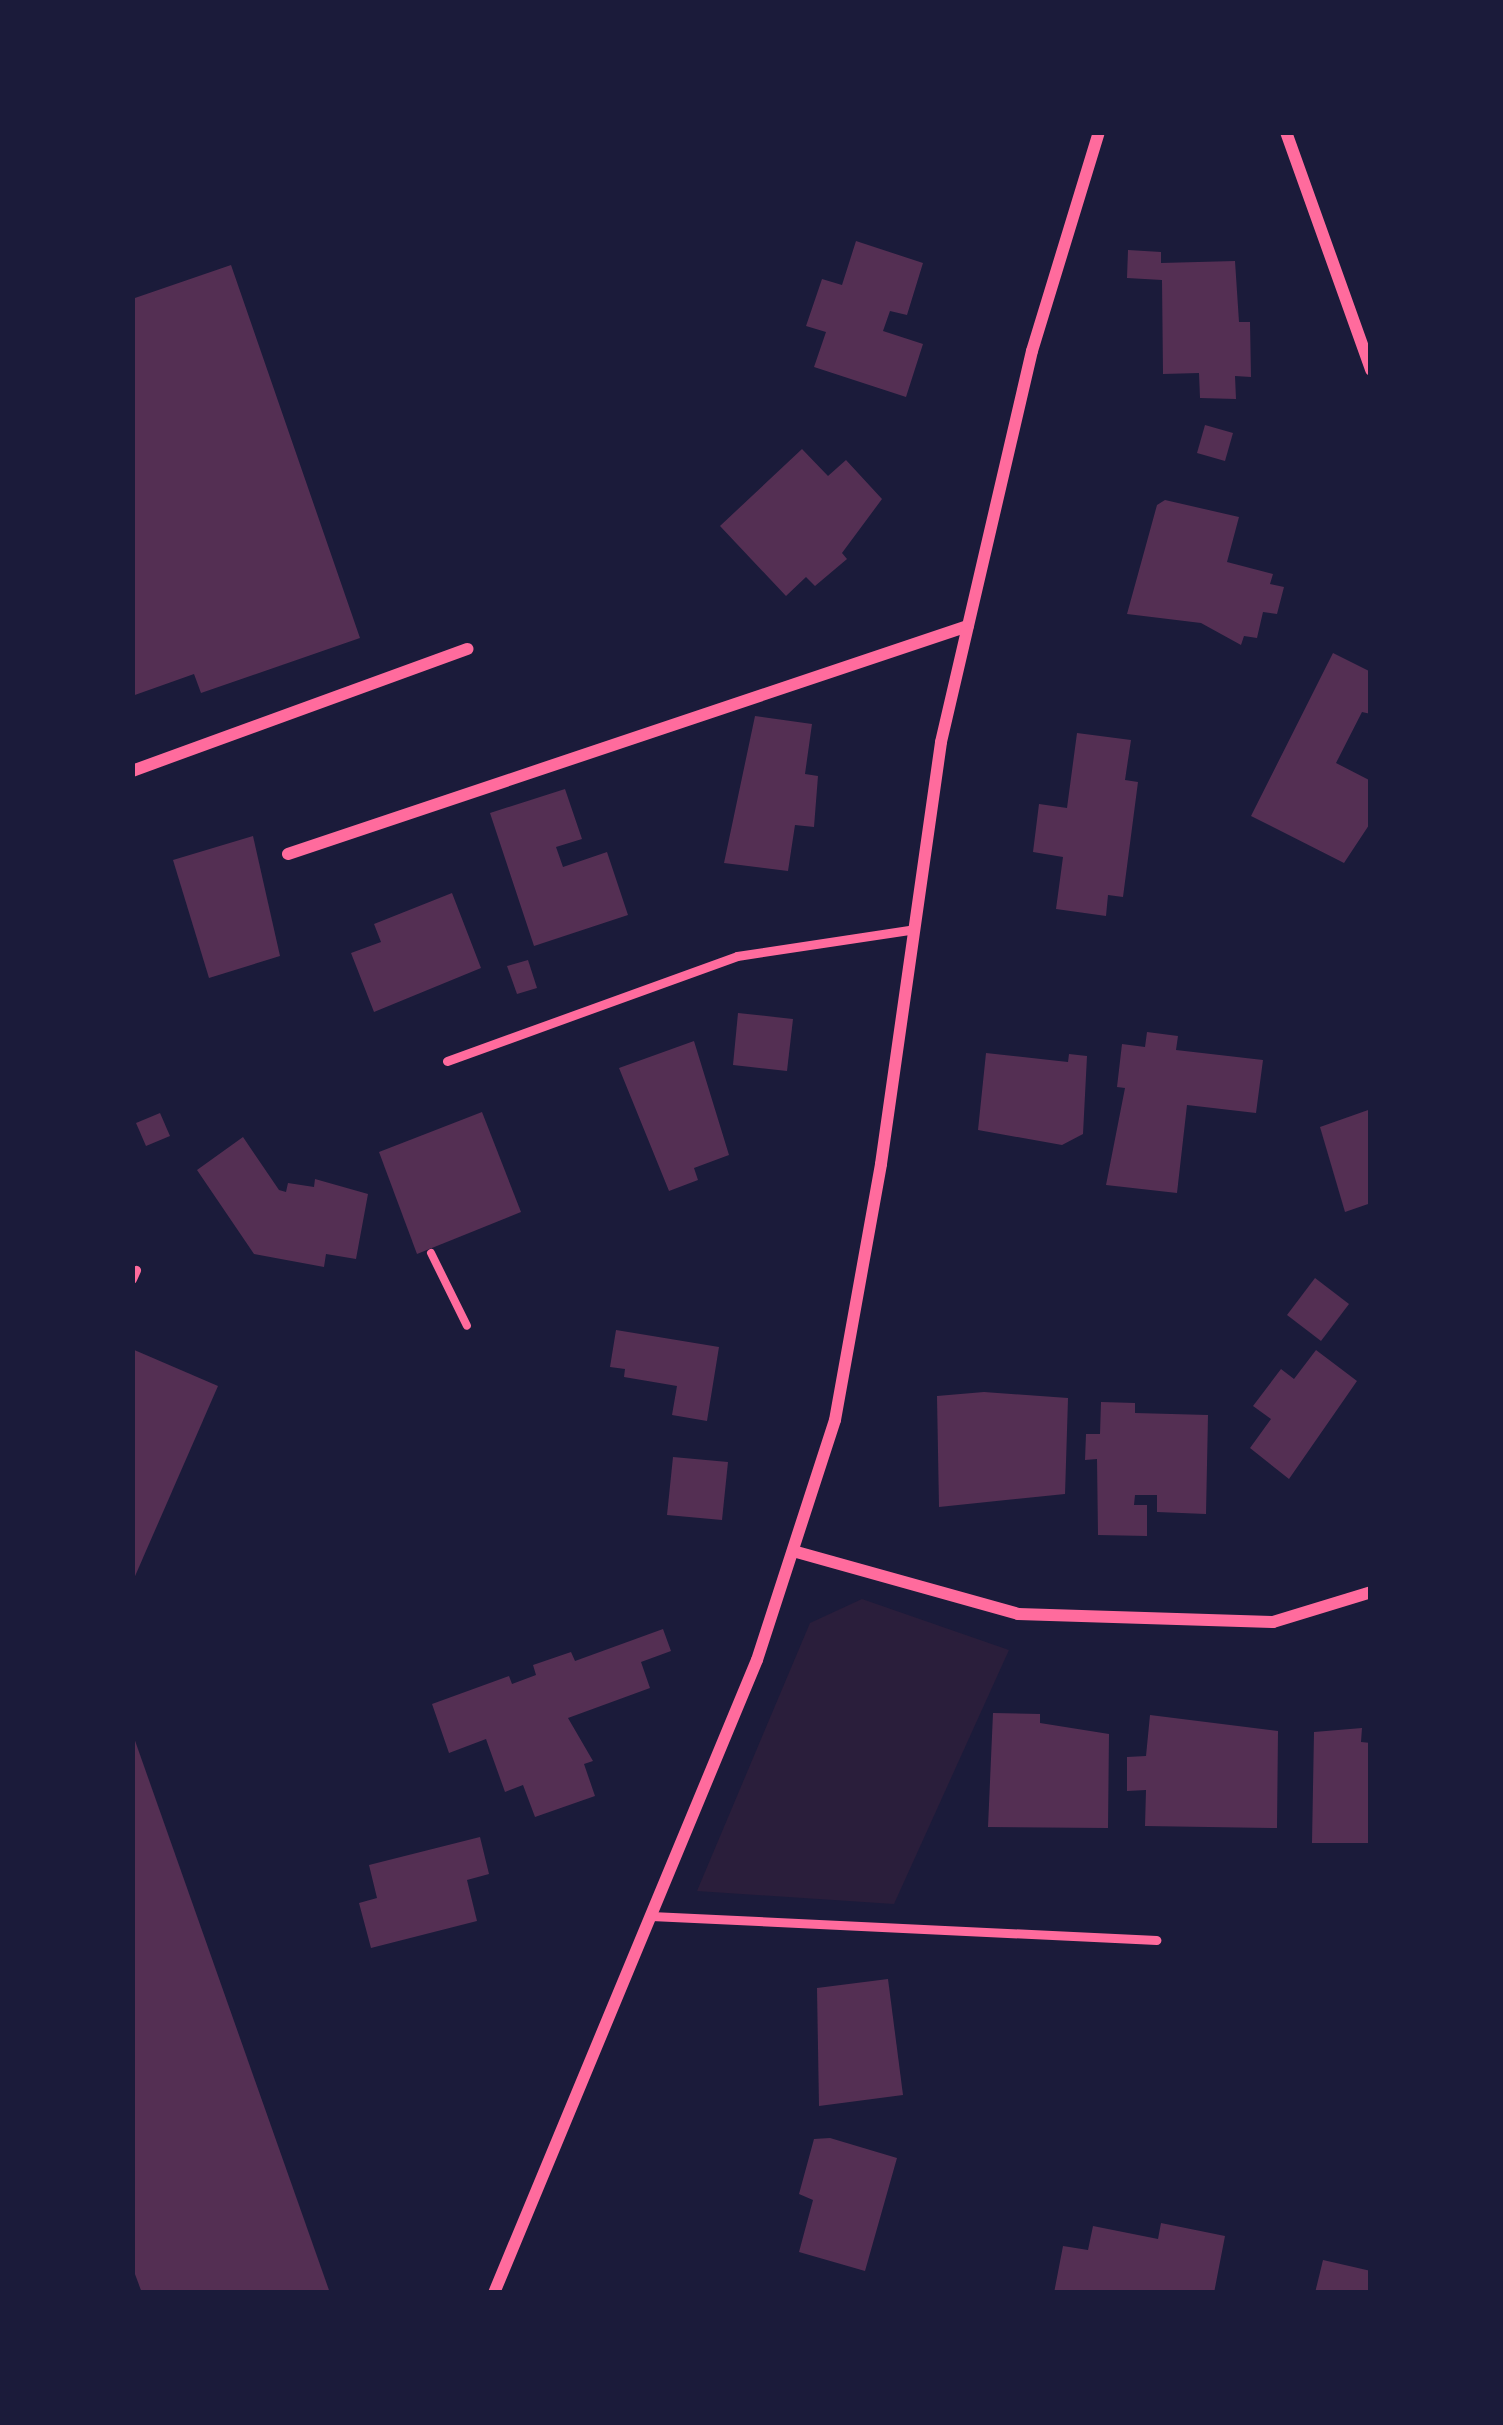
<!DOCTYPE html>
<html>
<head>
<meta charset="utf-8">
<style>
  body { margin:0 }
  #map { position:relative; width:1503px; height:2425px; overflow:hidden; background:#1b1b3a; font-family:"Fira Sans",sans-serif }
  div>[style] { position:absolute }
  .green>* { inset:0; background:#2a1e3b }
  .building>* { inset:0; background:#542f53 }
  .path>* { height:8px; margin:-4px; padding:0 4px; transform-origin:4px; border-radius:4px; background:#ff6b9d }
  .service>* { height:9px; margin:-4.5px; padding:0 4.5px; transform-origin:4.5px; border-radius:4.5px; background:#ff6b9d }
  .minor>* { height:12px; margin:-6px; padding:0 6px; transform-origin:6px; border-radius:6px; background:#ff6b9d }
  span { translate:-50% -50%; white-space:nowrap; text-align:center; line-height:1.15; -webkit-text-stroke:12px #1b1b3a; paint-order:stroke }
  .frame { position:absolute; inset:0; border:135px solid #1b1b3a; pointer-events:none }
</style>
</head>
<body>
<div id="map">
  <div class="green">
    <i style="clip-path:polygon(862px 1599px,1009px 1650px,894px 1904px,697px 1891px,810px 1623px)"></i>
  </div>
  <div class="building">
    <i style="clip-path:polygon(856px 241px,923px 263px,907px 315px,890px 311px,883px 331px,923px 344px,906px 397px,814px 367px,826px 332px,806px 326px,822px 279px,842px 285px)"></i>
    <i style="clip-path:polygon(1128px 250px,1161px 252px,1161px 263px,1235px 261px,1239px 322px,1250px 322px,1251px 377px,1235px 376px,1236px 399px,1200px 398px,1199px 373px,1163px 374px,1162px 280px,1127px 278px)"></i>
    <i style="clip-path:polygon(231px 265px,360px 638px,201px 693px,194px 674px,132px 696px,132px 299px)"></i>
    <i style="clip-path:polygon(1205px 425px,1233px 433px,1225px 461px,1197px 453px)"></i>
    <i style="clip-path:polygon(802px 449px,828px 476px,846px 460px,882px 499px,842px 553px,847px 559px,815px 586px,806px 577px,786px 596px,720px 526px)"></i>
    <i style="clip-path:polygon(1165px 500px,1239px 517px,1227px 562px,1273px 574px,1270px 584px,1284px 587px,1277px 614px,1263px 612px,1257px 638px,1244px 636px,1241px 645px,1201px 623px,1127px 614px,1157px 505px)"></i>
    <i style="clip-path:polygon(1333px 653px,1371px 672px,1371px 714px,1362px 712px,1336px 763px,1371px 781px,1371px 822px,1344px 863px,1251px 816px)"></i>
    <i style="clip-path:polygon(755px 716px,812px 724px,805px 774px,818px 776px,814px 827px,795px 825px,788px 871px,724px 863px)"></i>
    <i style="clip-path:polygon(1077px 733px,1131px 740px,1125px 780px,1138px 782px,1123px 897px,1108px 895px,1106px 916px,1056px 909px,1063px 857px,1033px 852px,1039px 804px,1067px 808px)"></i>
    <i style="clip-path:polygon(565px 789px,582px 839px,556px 847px,563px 867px,607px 852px,628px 915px,534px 946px,490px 813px)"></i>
    <i style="clip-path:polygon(253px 836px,280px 956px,209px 978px,173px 860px)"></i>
    <i style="clip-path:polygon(452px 893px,481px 968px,374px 1012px,351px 953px,381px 942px,374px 924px)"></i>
    <i style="clip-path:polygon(528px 960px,537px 988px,517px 994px,507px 966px)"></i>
    <i style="clip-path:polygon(738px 1013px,793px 1019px,787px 1071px,733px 1065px)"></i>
    <i style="clip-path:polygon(1147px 1032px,1178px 1036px,1176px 1050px,1263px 1060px,1256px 1113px,1187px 1105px,1177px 1193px,1106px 1185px,1125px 1088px,1117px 1087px,1122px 1044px,1145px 1047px)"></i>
    <i style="clip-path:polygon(694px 1041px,729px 1155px,694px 1168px,698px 1180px,669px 1191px,619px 1068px)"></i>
    <i style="clip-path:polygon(986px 1053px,1068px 1062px,1069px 1054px,1087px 1056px,1083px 1134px,1062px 1145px,978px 1130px)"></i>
    <i style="clip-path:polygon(1371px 1109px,1371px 1203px,1345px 1212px,1320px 1127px)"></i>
    <i style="clip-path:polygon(482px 1112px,521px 1212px,417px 1254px,379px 1152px)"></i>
    <i style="clip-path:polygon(160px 1113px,170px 1136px,146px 1146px,136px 1123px)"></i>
    <i style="clip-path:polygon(243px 1137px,279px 1190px,286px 1192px,288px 1183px,314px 1187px,315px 1179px,368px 1194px,356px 1259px,326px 1254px,324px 1267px,254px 1254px,197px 1170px)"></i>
    <i style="clip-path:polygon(1315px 1278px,1349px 1304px,1321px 1341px,1287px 1315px)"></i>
    <i style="clip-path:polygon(616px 1330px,719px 1347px,707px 1421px,672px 1415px,677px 1386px,624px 1377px,625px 1369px,610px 1367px)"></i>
    <i style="clip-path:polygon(132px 1349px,218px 1386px,132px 1583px)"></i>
    <i style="clip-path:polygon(1316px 1350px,1357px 1381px,1289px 1479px,1250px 1448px,1271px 1419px,1253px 1406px,1281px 1369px,1294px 1379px)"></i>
    <i style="clip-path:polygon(984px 1392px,1068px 1398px,1065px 1494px,939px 1507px,937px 1396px)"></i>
    <i style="clip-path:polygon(1101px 1402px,1135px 1403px,1135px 1413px,1208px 1415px,1206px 1514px,1157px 1512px,1157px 1495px,1135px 1495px,1134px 1505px,1147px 1505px,1147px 1536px,1098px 1535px,1097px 1459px,1085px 1460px,1086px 1434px,1100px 1434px)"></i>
    <i style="clip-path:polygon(673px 1457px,728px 1462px,722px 1520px,667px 1515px)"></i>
    <i style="clip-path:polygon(663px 1629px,671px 1651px,641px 1662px,650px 1688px,568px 1718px,593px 1761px,584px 1764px,595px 1796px,535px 1817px,523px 1785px,505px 1792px,486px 1739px,449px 1753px,432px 1704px,509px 1676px,512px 1684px,536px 1675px,533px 1665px,571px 1652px,575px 1661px)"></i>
    <i style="clip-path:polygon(993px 1713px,1040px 1714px,1040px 1723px,1109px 1734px,1108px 1828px,988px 1827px)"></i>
    <i style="clip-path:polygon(1150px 1715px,1278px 1731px,1277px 1828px,1145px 1826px,1146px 1790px,1127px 1791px,1127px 1757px,1146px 1756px)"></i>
    <i style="clip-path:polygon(1362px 1728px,1361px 1742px,1371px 1743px,1371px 1843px,1312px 1843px,1314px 1732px)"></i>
    <i style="clip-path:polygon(132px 1735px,133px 1735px,330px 2293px,142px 2293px,132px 2266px)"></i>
    <i style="clip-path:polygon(480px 1837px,489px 1874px,467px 1880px,477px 1921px,371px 1948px,359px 1903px,377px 1898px,369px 1865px)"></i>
    <i style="clip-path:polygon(888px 1979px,903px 2095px,819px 2106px,817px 1988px)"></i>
    <i style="clip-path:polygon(830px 2138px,897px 2158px,865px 2271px,799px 2252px,813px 2200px,799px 2194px,814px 2139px)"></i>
    <i style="clip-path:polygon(1161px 2223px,1225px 2236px,1214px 2293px,1054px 2293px,1063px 2246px,1088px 2250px,1093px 2226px,1158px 2239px)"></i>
    <i style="clip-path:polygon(1323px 2260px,1371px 2271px,1371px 2293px,1315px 2293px)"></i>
  </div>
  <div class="path">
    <i style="left:431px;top:1253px;width:81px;rotate:63.7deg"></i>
  </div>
  <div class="service">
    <i style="left:447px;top:1061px;width:308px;rotate:-19.9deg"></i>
    <i style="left:737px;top:956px;width:174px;rotate:-8.6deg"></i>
    <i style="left:132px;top:1279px;width:10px;rotate:-66deg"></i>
    <i style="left:651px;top:1916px;width:506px;rotate:2.72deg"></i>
  </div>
  <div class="minor">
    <i style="left:1286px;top:132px;width:253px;rotate:70.3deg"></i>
    <i style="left:132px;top:771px;width:357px;rotate:-20deg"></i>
    <i style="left:288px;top:854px;width:717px;rotate:-18.54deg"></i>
    <i style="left:793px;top:1551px;width:234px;rotate:15.6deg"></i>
    <i style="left:1018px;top:1614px;width:255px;rotate:1.8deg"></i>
    <i style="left:1273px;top:1622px;width:102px;rotate:-17deg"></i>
    <i style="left:494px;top:2293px;width:685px;rotate:-67.44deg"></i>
    <i style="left:757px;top:1660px;width:252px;rotate:-72deg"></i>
    <i style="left:835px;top:1420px;width:260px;rotate:-79.8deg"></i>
    <i style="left:881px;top:1164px;width:426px;rotate:-81.9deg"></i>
    <i style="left:941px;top:742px;width:401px;rotate:-76.9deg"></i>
    <i style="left:1032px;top:351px;width:229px;rotate:-73deg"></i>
  </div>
  <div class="frame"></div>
</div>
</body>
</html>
